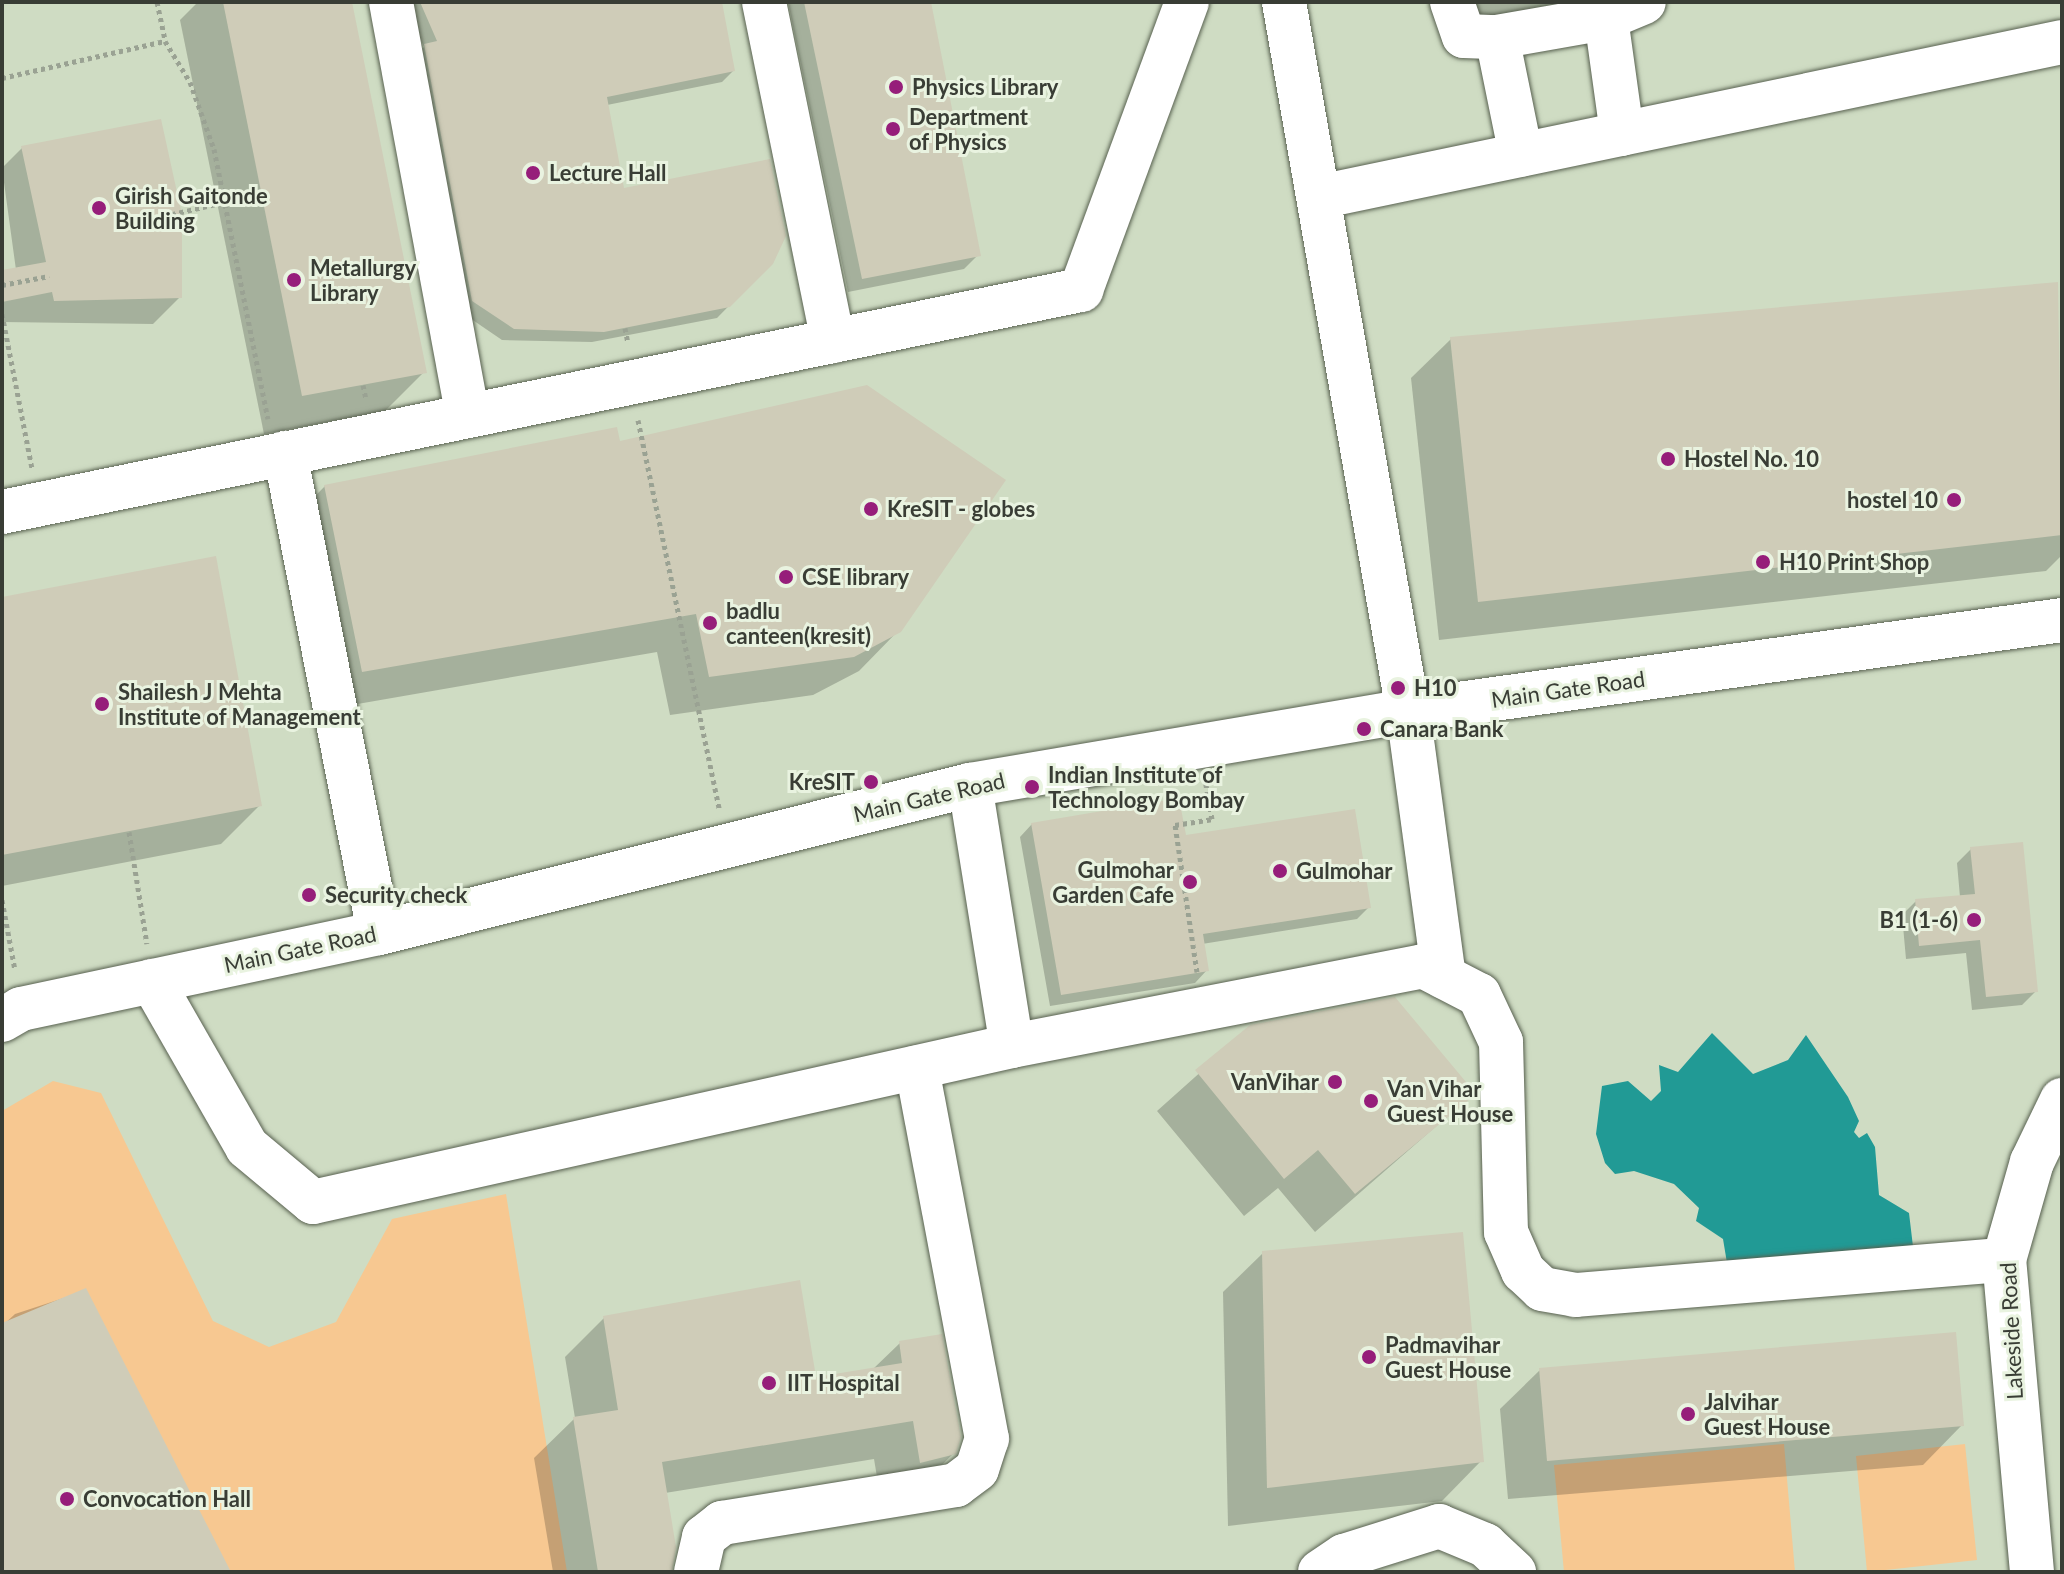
<!DOCTYPE html>
<html>
<head>
<meta charset="utf-8">
<style>
  body { margin:0 }
  #map { position:relative; width:2064px; height:1574px; overflow:hidden; background:#dce6d3; font-family:Lato,sans-serif }
  div>[style] { position:absolute }
  .built>* { inset:0; background:#cfdcc3 }
  .green>* { inset:0; background:#f7c891 }
  .water>* { inset:0; background:#219a95 }
  .shadow>* { inset:0; background:#0003 }
  .building>* { inset:0; background:#cfccb8 }
  .path>* { height:5px; margin-top:-2.5px; transform-origin:0; background:repeating-linear-gradient(90deg,#9aa293 0 4px,transparent 0 8px) }
  .roads { filter:drop-shadow(0 0 2px #586150) drop-shadow(0 0 2px #586150) }
  .minor>* { height:44px; margin:-22px; padding:0 22px; transform-origin:22px; border-radius:22px; background:#fff }
  .dots>* { width:22px; height:22px; translate:-50% -50%; box-sizing:border-box; border:4px solid #e9f3e0; border-radius:50% }
  span { translate:-50% -50%; white-space:nowrap; text-align:center; line-height:1.15; -webkit-text-stroke:6px #e9f3e0; paint-order:stroke }
  .poi-label { font-size:22px; color:#393d35; font-weight:700 }
  .left { translate:0 -50%; text-align:left }
  .right { translate:-100% -50%; text-align:right }
  .street-label { font-size:22px; color:#393d35 }
  .frame { position:absolute; inset:0; border:4px solid #393d35; pointer-events:none }
</style>
</head>
<body>
<div id="map">
  <div class="built">
    <i style="clip-path:polygon(2px 2px,2062px 2px,2062px 1572px,2px 1572px)"></i>
  </div>
  <div class="green">
    <i style="clip-path:polygon(53px 1081px,101px 1093px,213px 1321px,269px 1347px,336px 1322px,392px 1219px,506px 1194px,567px 1572px,2px 1572px,2px 1111px)"></i>
    <i style="clip-path:polygon(1784px 1444px,1795px 1572px,1564px 1572px,1554px 1465px)"></i>
    <i style="clip-path:polygon(1965px 1444px,1977px 1560px,1867px 1572px,1856px 1456px)"></i>
  </div>
  <div class="water">
    <i style="clip-path:polygon(1712px 1033px,1753px 1074px,1788px 1060px,1806px 1035px,1848px 1097px,1859px 1121px,1854px 1132px,1859px 1138px,1867px 1133px,1875px 1147px,1879px 1195px,1909px 1213px,1914px 1255px,1869px 1259px,1866px 1249px,1846px 1260px,1727px 1263px,1723px 1239px,1696px 1221px,1699px 1208px,1674px 1184px,1634px 1171px,1615px 1174px,1605px 1163px,1596px 1134px,1602px 1086px,1628px 1081px,1651px 1101px,1661px 1091px,1659px 1065px,1678px 1072px)"></i>
  </div>
  <div class="shadow">
    <i style="clip-path:polygon(198px 2px,350px 2px,424px 372px,385px 411px,264px 434px,180px 20px)"></i>
    <i style="clip-path:polygon(404px 2px,720px 2px,733px 71px,722px 82px,607px 105px,623px 191px,771px 263px,717px 318px,592px 342px,502px 340px,461px 312px,414px 57px,424px 47px)"></i>
    <i style="clip-path:polygon(788px 2px,929px 2px,978px 255px,964px 269px,848px 292px)"></i>
    <i style="clip-path:polygon(1460px 2px,1596px 2px,1462px 19px)"></i>
    <i style="clip-path:polygon(22px 148px,180px 297px,153px 324px,2px 322px,2px 272px,16px 270px,2px 168px)"></i>
    <i style="clip-path:polygon(2056px 284px,2062px 555px,2046px 571px,1439px 640px,1411px 378px,1451px 339px)"></i>
    <i style="clip-path:polygon(618px 443px,899px 630px,859px 671px,813px 695px,670px 715px,657px 652px,323px 710px,286px 526px,325px 486px)"></i>
    <i style="clip-path:polygon(2px 599px,260px 805px,221px 844px,2px 886px)"></i>
    <i style="clip-path:polygon(1032px 824px,1184px 838px,1369px 907px,1357px 919px,1202px 944px,1207px 970px,1195px 983px,1050px 1006px,1020px 837px)"></i>
    <i style="clip-path:polygon(1971px 849px,2036px 991px,2022px 1005px,1972px 1010px,1966px 953px,1906px 959px,1902px 915px,1916px 901px,1960px 897px,1957px 863px)"></i>
    <i style="clip-path:polygon(1251px 1027px,1473px 1094px,1315px 1232px,1278px 1188px,1244px 1216px,1157px 1111px)"></i>
    <i style="clip-path:polygon(1263px 1253px,1481px 1461px,1442px 1501px,1228px 1526px,1223px 1292px)"></i>
    <i style="clip-path:polygon(85px 1291px,229px 1572px,2px 1572px,2px 1326px,15px 1314px)"></i>
    <i style="clip-path:polygon(604px 1318px,814px 1379px,873px 1369px,900px 1343px,954px 1453px,914px 1492px,881px 1501px,874px 1459px,665px 1493px,671px 1572px,553px 1572px,534px 1458px,575px 1418px,565px 1357px)"></i>
    <i style="clip-path:polygon(1540px 1370px,1962px 1425px,1923px 1465px,1508px 1499px,1500px 1409px)"></i>
  </div>
  <div class="building">
    <i style="clip-path:polygon(223px 2px,352px 2px,427px 373px,302px 396px)"></i>
    <i style="clip-path:polygon(420px 2px,722px 2px,735px 71px,607px 97px,624px 188px,770px 159px,786px 236px,773px 264px,730px 307px,604px 332px,514px 329px,472px 301px,424px 44px,437px 41px)"></i>
    <i style="clip-path:polygon(804px 2px,931px 2px,981px 256px,862px 279px)"></i>
    <i style="clip-path:polygon(161px 119px,182px 215px,182px 298px,54px 301px,52px 292px,2px 302px,2px 270px,46px 262px,21px 146px)"></i>
    <i style="clip-path:polygon(2058px 282px,2062px 535px,1478px 602px,1450px 337px)"></i>
    <i style="clip-path:polygon(867px 385px,1006px 480px,901px 632px,854px 657px,709px 677px,696px 614px,362px 672px,324px 485px,617px 427px,620px 441px)"></i>
    <i style="clip-path:polygon(216px 556px,262px 806px,2px 855px,2px 597px)"></i>
    <i style="clip-path:polygon(1179px 798px,1186px 835px,1355px 809px,1371px 908px,1203px 934px,1209px 971px,1061px 995px,1031px 823px)"></i>
    <i style="clip-path:polygon(2023px 842px,2038px 992px,1986px 997px,1980px 940px,1919px 946px,1915px 899px,1975px 894px,1970px 847px)"></i>
    <i style="clip-path:polygon(1395px 997px,1476px 1094px,1355px 1194px,1318px 1150px,1284px 1179px,1195px 1070px,1250px 1025px)"></i>
    <i style="clip-path:polygon(1463px 1232px,1484px 1462px,1267px 1488px,1262px 1251px)"></i>
    <i style="clip-path:polygon(800px 1280px,816px 1377px,902px 1363px,899px 1341px,942px 1334px,961px 1437px,956px 1454px,920px 1463px,913px 1421px,662px 1462px,676px 1547px,672px 1572px,598px 1572px,573px 1417px,618px 1410px,603px 1316px)"></i>
    <i style="clip-path:polygon(86px 1288px,231px 1572px,2px 1572px,2px 1323px)"></i>
    <i style="clip-path:polygon(1956px 1332px,1964px 1426px,1547px 1461px,1539px 1368px)"></i>
  </div>
  <div class="path">
    <i style="left:157px;top:2px;width:40px;rotate:78deg"></i>
    <i style="left:165px;top:41px;width:48px;rotate:58.6deg"></i>
    <i style="left:190px;top:82px;width:71px;rotate:70.3deg"></i>
    <i style="left:214px;top:149px;width:275px;rotate:78.7deg"></i>
    <i style="left:2px;top:78px;width:167px;rotate:-12.8deg"></i>
    <i style="left:164px;top:216px;width:63px;rotate:-12.9deg"></i>
    <i style="left:2px;top:285px;width:48px;rotate:-10.8deg"></i>
    <i style="left:2px;top:314px;width:157px;rotate:79deg"></i>
    <i style="left:625px;top:328px;width:15px;rotate:79deg"></i>
    <i style="left:363px;top:385px;width:14px;rotate:78deg"></i>
    <i style="left:638px;top:420px;width:397px;rotate:78.2deg"></i>
    <i style="left:129px;top:832px;width:113px;rotate:80.9deg"></i>
    <i style="left:2px;top:900px;width:71px;rotate:79.5deg"></i>
    <i style="left:1197px;top:972px;width:149px;rotate:-98.5deg"></i>
    <i style="left:1175px;top:825px;width:37px;rotate:-9deg"></i>
    <i style="left:1212px;top:819px;width:36px;rotate:-100deg"></i>
  </div>
  <div class="roads">
    <div class="minor">
      <i style="left:391px;top:2px;width:421px;rotate:79.5deg"></i>
      <i style="left:764px;top:2px;width:346px;rotate:78.5deg"></i>
      <i style="left:1284px;top:2px;width:720px;rotate:80.08deg"></i>
      <i style="left:1408px;top:711px;width:268px;rotate:82.3deg"></i>
      <i style="left:1452px;top:2px;width:36px;rotate:71deg"></i>
      <i style="left:1464px;top:36px;width:33px;rotate:2deg"></i>
      <i style="left:1497px;top:37px;width:111px;rotate:-9.9deg"></i>
      <i style="left:1606px;top:18px;width:41px;rotate:-22.8deg"></i>
      <i style="left:1606px;top:18px;width:117px;rotate:82.1deg"></i>
      <i style="left:1497px;top:37px;width:120px;rotate:78.5deg"></i>
      <i style="left:1319px;top:197px;width:759px;rotate:-11.78deg"></i>
      <i style="left:285px;top:453px;width:489px;rotate:78.9deg"></i>
      <i style="left:2px;top:512px;width:1102px;rotate:-11.63deg"></i>
      <i style="left:1081px;top:290px;width:307px;rotate:-69.8deg"></i>
      <i style="left:970px;top:785px;width:264px;rotate:80.9deg"></i>
      <i style="left:152px;top:981px;width:191px;rotate:60.2deg"></i>
      <i style="left:247px;top:1147px;width:86px;rotate:39.8deg"></i>
      <i style="left:313px;top:1202px;width:716px;rotate:-12.58deg"></i>
      <i style="left:1012px;top:1046px;width:419px;rotate:-11deg"></i>
      <i style="left:1423px;top:966px;width:63px;rotate:27.4deg"></i>
      <i style="left:1479px;top:995px;width:52px;rotate:64.9deg"></i>
      <i style="left:1501px;top:1042px;width:190px;rotate:88.5deg"></i>
      <i style="left:1506px;top:1232px;width:43px;rotate:66.4deg"></i>
      <i style="left:1523px;top:1271px;width:26px;rotate:43deg"></i>
      <i style="left:1542px;top:1289px;width:34px;rotate:10deg"></i>
      <i style="left:1575px;top:1295px;width:430px;rotate:-4.7deg"></i>
      <i style="left:2px;top:1020px;width:22px;rotate:-30deg"></i>
      <i style="left:21px;top:1009px;width:366px;rotate:-12deg"></i>
      <i style="left:379px;top:933px;width:609px;rotate:-14.06deg"></i>
      <i style="left:970px;top:785px;width:444px;rotate:-9.6deg"></i>
      <i style="left:1408px;top:711px;width:660px;rotate:-7.92deg"></i>
      <i style="left:696px;top:1572px;width:36px;rotate:-77deg"></i>
      <i style="left:704px;top:1537px;width:23px;rotate:-38deg"></i>
      <i style="left:722px;top:1523px;width:237px;rotate:-9.2deg"></i>
      <i style="left:956px;top:1485px;width:26px;rotate:-37deg"></i>
      <i style="left:977px;top:1469px;width:32px;rotate:-72deg"></i>
      <i style="left:987px;top:1439px;width:378px;rotate:-100.7deg"></i>
      <i style="left:1320px;top:1572px;width:29px;rotate:-34deg"></i>
      <i style="left:1344px;top:1556px;width:100px;rotate:-17.5deg"></i>
      <i style="left:1439px;top:1526px;width:50px;rotate:22.4deg"></i>
      <i style="left:1485px;top:1545px;width:40px;rotate:43deg"></i>
      <i style="left:2032px;top:1572px;width:313px;rotate:-95.1deg"></i>
      <i style="left:2004px;top:1260px;width:102px;rotate:-74.1deg"></i>
      <i style="left:2032px;top:1162px;width:69px;rotate:-64.2deg"></i>
    </div>
  </div>
  <div class="dots">
    <i style="left:896px;top:87px;background:#961e7a"></i>
    <i style="left:893px;top:129px;background:#961e7a"></i>
    <i style="left:533px;top:173px;background:#961e7a"></i>
    <i style="left:99px;top:208px;background:#961e7a"></i>
    <i style="left:294px;top:280px;background:#961e7a"></i>
    <i style="left:1668px;top:459px;background:#961e7a"></i>
    <i style="left:1954px;top:500px;background:#961e7a"></i>
    <i style="left:871px;top:509px;background:#961e7a"></i>
    <i style="left:1763px;top:562px;background:#961e7a"></i>
    <i style="left:786px;top:577px;background:#961e7a"></i>
    <i style="left:710px;top:623px;background:#961e7a"></i>
    <i style="left:1398px;top:688px;background:#961e7a"></i>
    <i style="left:102px;top:704px;background:#961e7a"></i>
    <i style="left:1364px;top:729px;background:#961e7a"></i>
    <i style="left:871px;top:782px;background:#961e7a"></i>
    <i style="left:1032px;top:787px;background:#961e7a"></i>
    <i style="left:1280px;top:871px;background:#961e7a"></i>
    <i style="left:1190px;top:882px;background:#961e7a"></i>
    <i style="left:309px;top:895px;background:#961e7a"></i>
    <i style="left:1974px;top:920px;background:#961e7a"></i>
    <i style="left:1335px;top:1082px;background:#961e7a"></i>
    <i style="left:1371px;top:1101px;background:#961e7a"></i>
    <i style="left:1369px;top:1357px;background:#961e7a"></i>
    <i style="left:769px;top:1383px;background:#961e7a"></i>
    <i style="left:1688px;top:1414px;background:#961e7a"></i>
    <i style="left:67px;top:1499px;background:#961e7a"></i>
  </div>
  <div class="poi-label">
    <span class="left" style="left:912px;top:87px">Physics Library</span>
    <span class="left" style="left:909px;top:129px">Department<br>of Physics</span>
    <span class="left" style="left:549px;top:173px">Lecture Hall</span>
    <span class="left" style="left:115px;top:208px">Girish Gaitonde<br>Building</span>
    <span class="left" style="left:310px;top:280px">Metallurgy<br>Library</span>
    <span class="left" style="left:1684px;top:459px">Hostel No. 10</span>
    <span class="right" style="left:1938px;top:500px">hostel 10</span>
    <span class="left" style="left:887px;top:509px">KreSIT - globes</span>
    <span class="left" style="left:1779px;top:562px">H10 Print Shop</span>
    <span class="left" style="left:802px;top:577px">CSE library</span>
    <span class="left" style="left:726px;top:623px">badlu<br>canteen(kresit)</span>
    <span class="left" style="left:1414px;top:688px">H10</span>
    <span class="left" style="left:118px;top:704px">Shailesh J Mehta<br>Institute of Management</span>
    <span class="left" style="left:1380px;top:729px">Canara Bank</span>
    <span class="left" style="left:1048px;top:787px">Indian Institute of<br>Technology Bombay</span>
    <span class="right" style="left:855px;top:782px">KreSIT</span>
    <span class="right" style="left:1174px;top:882px">Gulmohar<br>Garden Cafe</span>
    <span class="left" style="left:1296px;top:871px">Gulmohar</span>
    <span class="left" style="left:325px;top:895px">Security check</span>
    <span class="right" style="left:1958px;top:920px">B1 (1-6)</span>
    <span class="right" style="left:1319px;top:1082px">VanVihar</span>
    <span class="left" style="left:1387px;top:1101px">Van Vihar<br>Guest House</span>
    <span class="left" style="left:1385px;top:1357px">Padmavihar<br>Guest House</span>
    <span class="left" style="left:787px;top:1383px">IIT Hospital</span>
    <span class="left" style="left:1704px;top:1414px">Jalvihar<br>Guest House</span>
    <span class="left" style="left:83px;top:1499px">Convocation Hall</span>
  </div>
  <div class="street-label">
    <span style="left:1568px;top:689px;rotate:-8deg">Main Gate Road</span>
    <span style="left:929px;top:797px;rotate:-13deg">Main Gate Road</span>
    <span style="left:300px;top:949px;rotate:-12deg">Main Gate Road</span>
    <span style="left:2011px;top:1331px;rotate:-93deg">Lakeside Road</span>
  </div>
  <div class="frame"></div>
</div>
</body>
</html>
